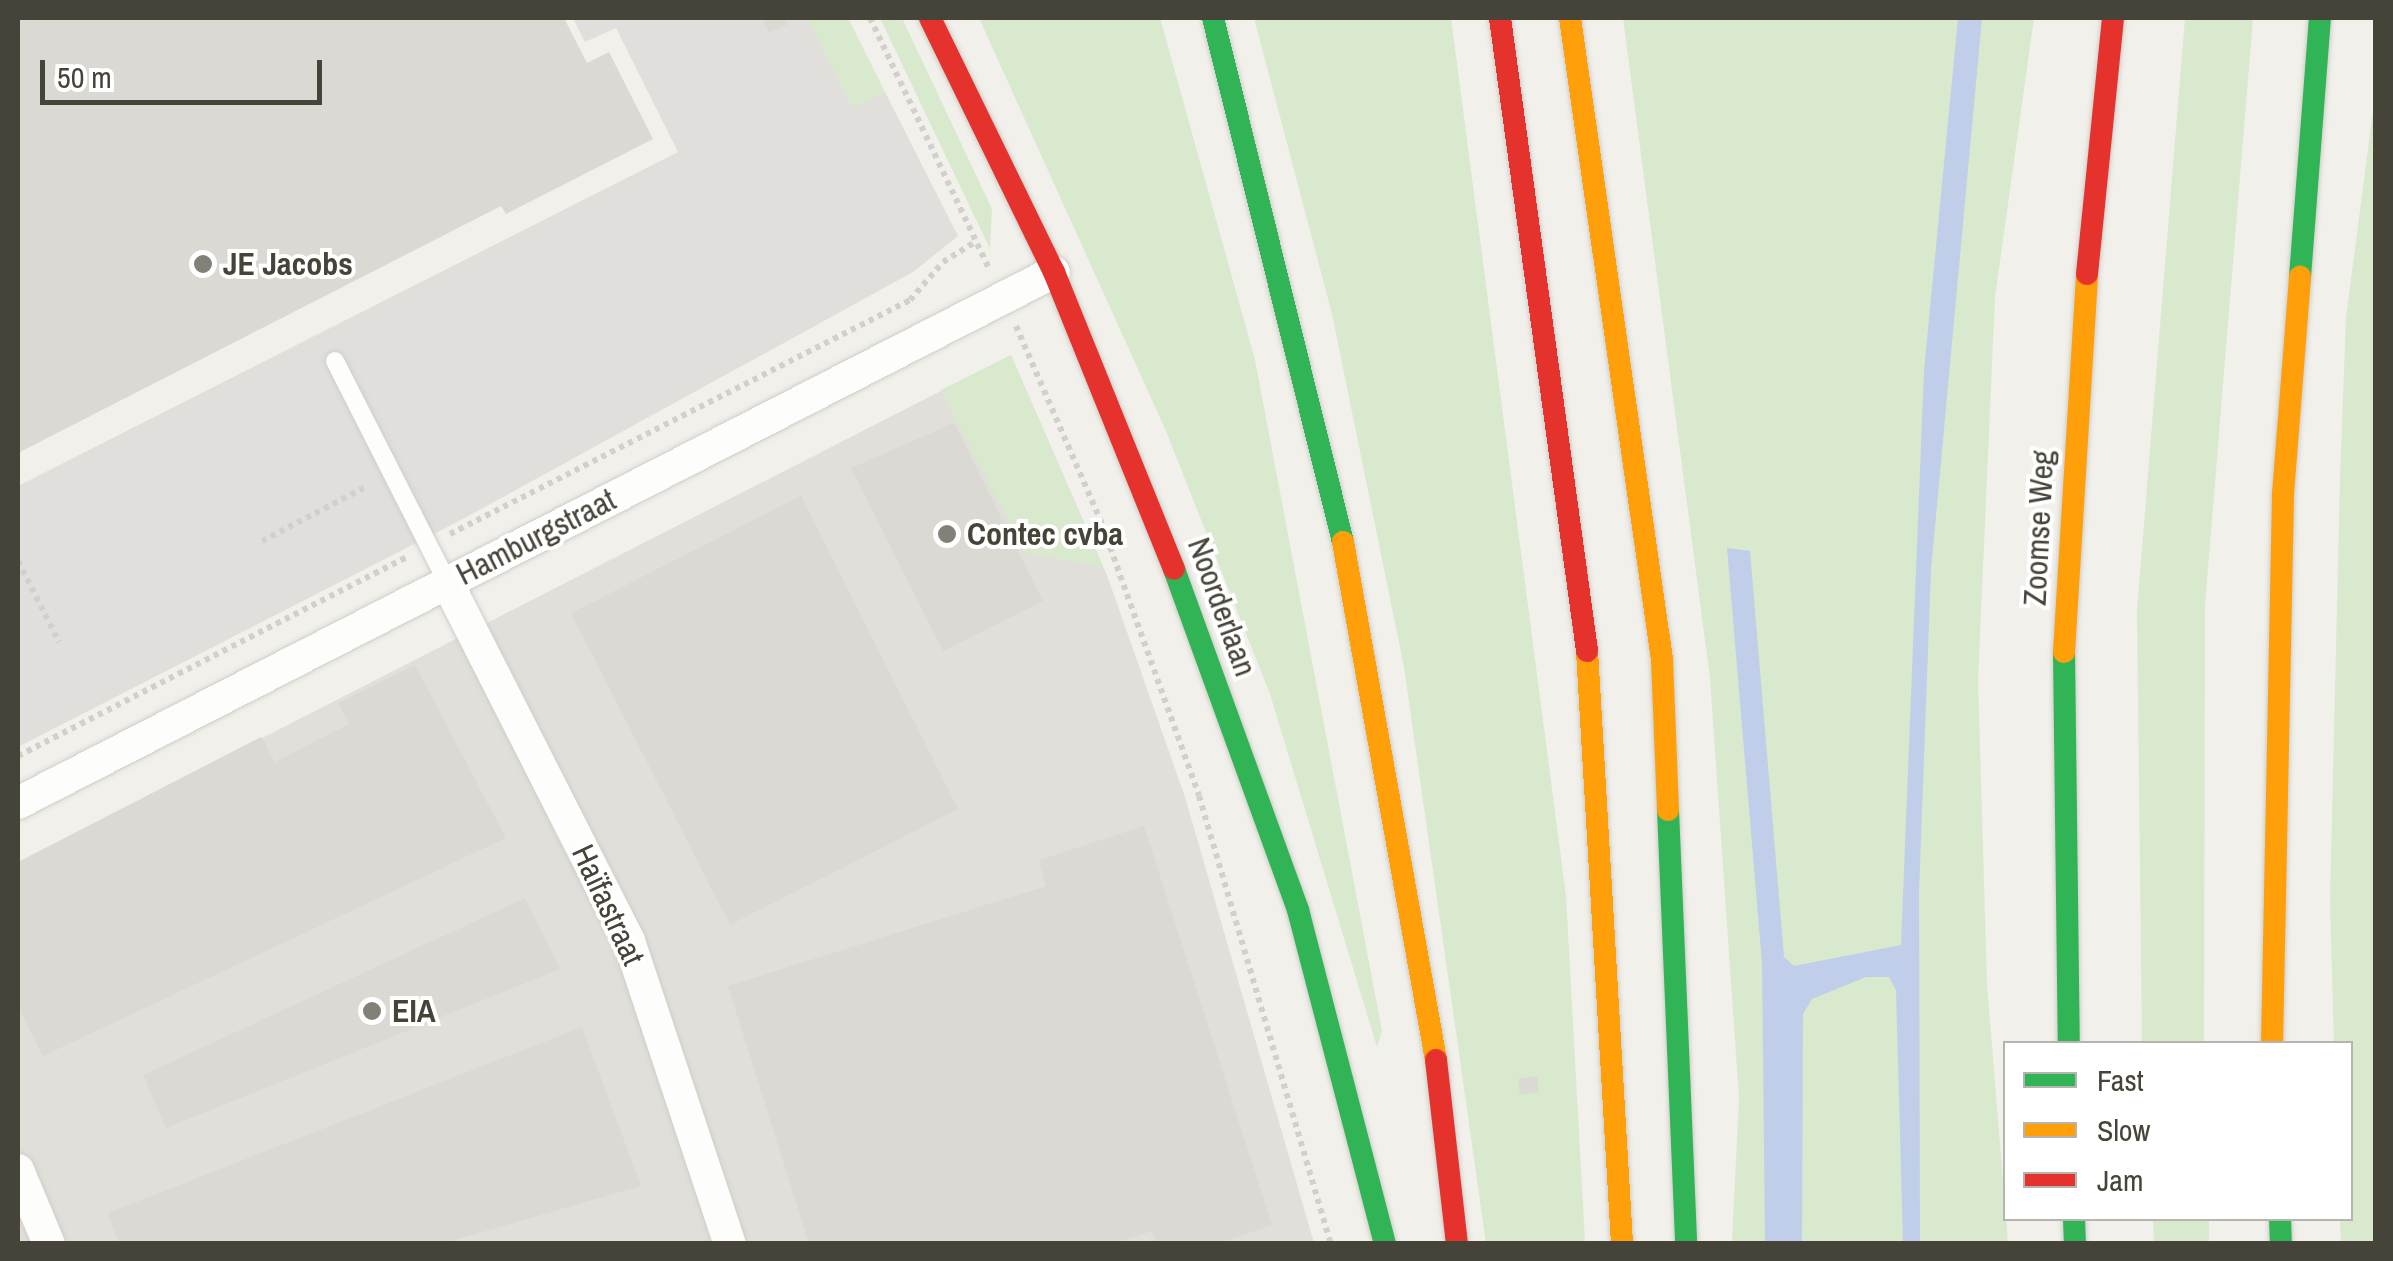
<!DOCTYPE html>
<html>
<head>
<meta charset="utf-8">
<style>
  body { margin:0 }
  #map { position:relative; width:2393px; height:1261px; overflow:hidden; background:#f1f0eb; font-family:"Archivo Narrow",sans-serif }
  div>[style] { position:absolute }
  .industrial>* { inset:0; background:#e1dfda }
  .green>* { inset:0; background:#d8e9ce }
  .parking>* { inset:0; background:#e0dfdb }
  .water>* { inset:0; background:#c0ceea }
  .building>* { inset:0; background:#dbd9d4 }
  .path>* { height:6px; margin-top:-3px; transform-origin:0; background:repeating-linear-gradient(90deg,#d1d0cc 0 5px,transparent 0 10px) }
  .roads { filter:drop-shadow(0 0 2px #cfcec9) drop-shadow(0 0 2px #cfcec9) }
  .lane>* { height:18px; margin:-9px; padding:0 9px; transform-origin:9px; border-radius:9px; background:#fdfdfc }
  .street>* { height:32px; margin:-16px; padding:0 16px; transform-origin:16px; border-radius:16px; background:#fdfdfc }
  .fast>* { height:22px; margin:-11px; padding:0 11px; transform-origin:11px; border-radius:11px; background:#30b455 }
  .slow>* { height:22px; margin:-11px; padding:0 11px; transform-origin:11px; border-radius:11px; background:#ff9f0a }
  .jam>* { height:22px; margin:-11px; padding:0 11px; transform-origin:11px; border-radius:11px; background:#e5322d }
  .dots>* { width:28px; height:28px; translate:-50% -50%; box-sizing:border-box; border:5px solid #fff; border-radius:50% }
  span { translate:-50% -50%; white-space:nowrap; text-align:center; line-height:1.15; -webkit-text-stroke:8px #fff; paint-order:stroke }
  .poi-label { font-size:32px; color:#464438; font-weight:700 }
  .left { translate:0 -50%; text-align:left }
  .street-label { font-size:32px; color:#464438 }
  .frame { position:absolute; inset:0; border:20px solid #464438; pointer-events:none }
  .legend { position:absolute; left:2003px; top:1041px; width:350px; height:180px; box-sizing:border-box; background:#fff; border:2px solid #b5b4af; margin:0; padding:12px 18px; list-style:none; font-size:30px; color:#464438 }
  .legend li { display:flex; align-items:center; gap:20px; height:50px }
  .legend b { width:50px; border:2px solid #b5b4af }
  .scale { position:absolute; left:40px; top:60px; width:282px; height:45px; box-sizing:border-box; border:5px solid #464438; border-top:0; padding-left:12px; font-size:30px; line-height:35px; white-space:nowrap; color:#464438; -webkit-text-stroke:8px #fff; paint-order:stroke }
</style>
</head>
<body>
<div id="map">
  <div class="industrial">
    <i style="clip-path:polygon(1011px 355px,1107px 575px,1185px 797px,1314px 1243px,18px 1244px,18px 863px)"></i>
  </div>
  <div class="green">
    <i style="clip-path:polygon(767px 18px,848px 18px,885px 92px,853px 109px,836px 74px)"></i>
    <i style="clip-path:polygon(880px 18px,902px 18px,992px 209px,990px 249px)"></i>
    <i style="clip-path:polygon(979px 18px,1160px 18px,1255px 360px,1382px 1031px,1377px 1047px,1270px 694px,1166px 431px)"></i>
    <i style="clip-path:polygon(1254px 18px,1451px 18px,1566px 896px,1585px 1243px,1486px 1243px,1404px 667px,1332px 314px)"></i>
    <i style="clip-path:polygon(1623px 18px,2034px 18px,1995px 297px,1978px 680px,1987px 984px,2008px 1243px,1732px 1243px,1739px 1098px,1710px 678px)"></i>
    <i style="clip-path:polygon(2185px 18px,2253px 18px,2205px 605px,2204px 1043px,2142px 1044px,2137px 610px)"></i>
    <i style="clip-path:polygon(2375px 95px,2376px 1243px,2341px 1244px,2340px 1219px,2350px 1218px,2350px 1044px,2334px 1043px,2330px 902px,2340px 480px,2346px 318px)"></i>
    <i style="clip-path:polygon(1011px 355px,1103px 567px,1025px 553px,941px 390px)"></i>
    <i style="clip-path:polygon(2153px 1219px,2209px 1219px,2209px 1243px,2154px 1243px)"></i>
  </div>
  <div class="parking">
    <i style="clip-path:polygon(573px 18px,807px 18px,853px 108px,885px 92px,958px 236px,913px 272px,463px 519px,18px 747px,18px 486px,678px 152px,616px 28px,585px 42px)"></i>
  </div>
  <div class="water">
    <i style="clip-path:polygon(1958px 18px,1982px 18px,1931px 570px,1919px 893px,1920px 1243px,1903px 1243px,1896px 990px,1889px 977px,1866px 977px,1812px 999px,1803px 1014px,1802px 1243px,1765px 1243px,1762px 963px,1727px 548px,1750px 551px,1784px 957px,1794px 966px,1901px 945px,1924px 371px)"></i>
  </div>
  <div class="building">
    <i style="clip-path:polygon(18px 18px,564px 18px,587px 63px,609px 52px,653px 139px,506px 214px,501px 206px,18px 453px)"></i>
    <i style="clip-path:polygon(785px 18px,788px 24px,769px 33px,763px 19px)"></i>
    <i style="clip-path:polygon(954px 423px,1043px 601px,943px 651px,851px 468px)"></i>
    <i style="clip-path:polygon(801px 496px,958px 809px,730px 925px,571px 613px)"></i>
    <i style="clip-path:polygon(415px 665px,506px 838px,43px 1056px,18px 1006px,18px 862px,261px 737px,275px 762px,349px 724px,338px 703px)"></i>
    <i style="clip-path:polygon(1144px 826px,1272px 1225px,1217px 1244px,1156px 1244px,1152px 1231px,1113px 1244px,809px 1244px,728px 986px,1046px 886px,1039px 860px)"></i>
    <i style="clip-path:polygon(525px 898px,560px 969px,166px 1128px,143px 1075px)"></i>
    <i style="clip-path:polygon(582px 1027px,641px 1186px,441px 1244px,119px 1244px,108px 1213px)"></i>
    <i style="clip-path:polygon(1537px 1076px,1539px 1092px,1520px 1095px,1518px 1079px)"></i>
  </div>
  <div class="path">
    <i style="left:870px;top:18px;width:278px;rotate:64.6deg"></i>
    <i style="left:1016px;top:326px;width:210px;rotate:66.5deg"></i>
    <i style="left:1100px;top:519px;width:294px;rotate:70.3deg"></i>
    <i style="left:1199px;top:796px;width:467px;rotate:73.6deg"></i>
    <i style="left:450px;top:534px;width:516px;rotate:-26.96deg"></i>
    <i style="left:910px;top:300px;width:50px;rotate:-49deg"></i>
    <i style="left:943px;top:262px;width:39px;rotate:-32deg"></i>
    <i style="left:262px;top:541px;width:119px;rotate:-27.6deg"></i>
    <i style="left:18px;top:561px;width:91px;rotate:63.2deg"></i>
    <i style="left:18px;top:756px;width:438px;rotate:-27.1deg"></i>
  </div>
  <div class="roads">
    <div class="lane">
      <i style="left:335px;top:361px;width:248px;rotate:63.1deg"></i>
    </div>
    <div class="street">
      <i style="left:447px;top:582px;width:402px;rotate:63.1deg"></i>
      <i style="left:629px;top:941px;width:319px;rotate:71.6deg"></i>
      <i style="left:18px;top:803px;width:1164px;rotate:-27.14deg"></i>
      <i style="left:18px;top:1170px;width:80px;rotate:67.3deg"></i>
    </div>
    <div class="fast">
      <i style="left:1213px;top:18px;width:540px;rotate:76.07deg"></i>
      <i style="left:2300px;top:277px;width:260px;rotate:-85.6deg"></i>
      <i style="left:1174px;top:569px;width:363px;rotate:70deg"></i>
      <i style="left:1298px;top:910px;width:345px;rotate:75.4deg"></i>
      <i style="left:2064px;top:652px;width:392px;rotate:89.3deg"></i>
      <i style="left:1668px;top:810px;width:434px;rotate:87.6deg"></i>
      <i style="left:2074px;top:1218px;width:26px;rotate:88deg"></i>
      <i style="left:2280px;top:1218px;width:26px;rotate:88deg"></i>
    </div>
    <div class="slow">
      <i style="left:1570px;top:18px;width:649px;rotate:81.84deg"></i>
      <i style="left:1662px;top:660px;width:150px;rotate:87.7deg"></i>
      <i style="left:1343px;top:542px;width:526px;rotate:79.82deg"></i>
      <i style="left:1587px;top:651px;width:594px;rotate:86.62deg"></i>
      <i style="left:2064px;top:652px;width:379px;rotate:-86.5deg"></i>
      <i style="left:2272px;top:1044px;width:550px;rotate:-88.85deg"></i>
      <i style="left:2283px;top:494px;width:218px;rotate:-85.5deg"></i>
    </div>
    <div class="jam">
      <i style="left:930px;top:18px;width:283px;rotate:64deg"></i>
      <i style="left:1054px;top:272px;width:320px;rotate:68deg"></i>
      <i style="left:1500px;top:18px;width:639px;rotate:82.17deg"></i>
      <i style="left:2087px;top:274px;width:257px;rotate:-84.2deg"></i>
      <i style="left:1436px;top:1060px;width:185px;rotate:83.5deg"></i>
    </div>
  </div>
  <div class="dots">
    <i style="left:203px;top:264px;background:#828077"></i>
    <i style="left:947px;top:534px;background:#828077"></i>
    <i style="left:372px;top:1011px;background:#828077"></i>
  </div>
  <div class="poi-label">
    <span class="left" style="left:223px;top:264px">JE Jacobs</span>
    <span class="left" style="left:967px;top:534px">Contec cvba</span>
    <span class="left" style="left:392px;top:1011px">EIA</span>
  </div>
  <div class="street-label">
    <span style="left:2039px;top:528px;rotate:-87deg">Zoomse Weg</span>
    <span style="left:536px;top:537px;rotate:-27deg">Hamburgstraat</span>
    <span style="left:1222px;top:607px;rotate:70deg">Noorderlaan</span>
    <span style="left:608px;top:905px;rotate:65deg">Haïfastraat</span>
  </div>
  <div class="frame"></div>
  <ul class="legend">
  <li><b style="height:12px;background:#30b455"></b>Fast</li>
  <li><b style="height:12px;background:#ff9f0a"></b>Slow</li>
  <li><b style="height:12px;background:#e5322d"></b>Jam</li>
  </ul>
  <div class="scale">50 m</div>
</div>
</body>
</html>
